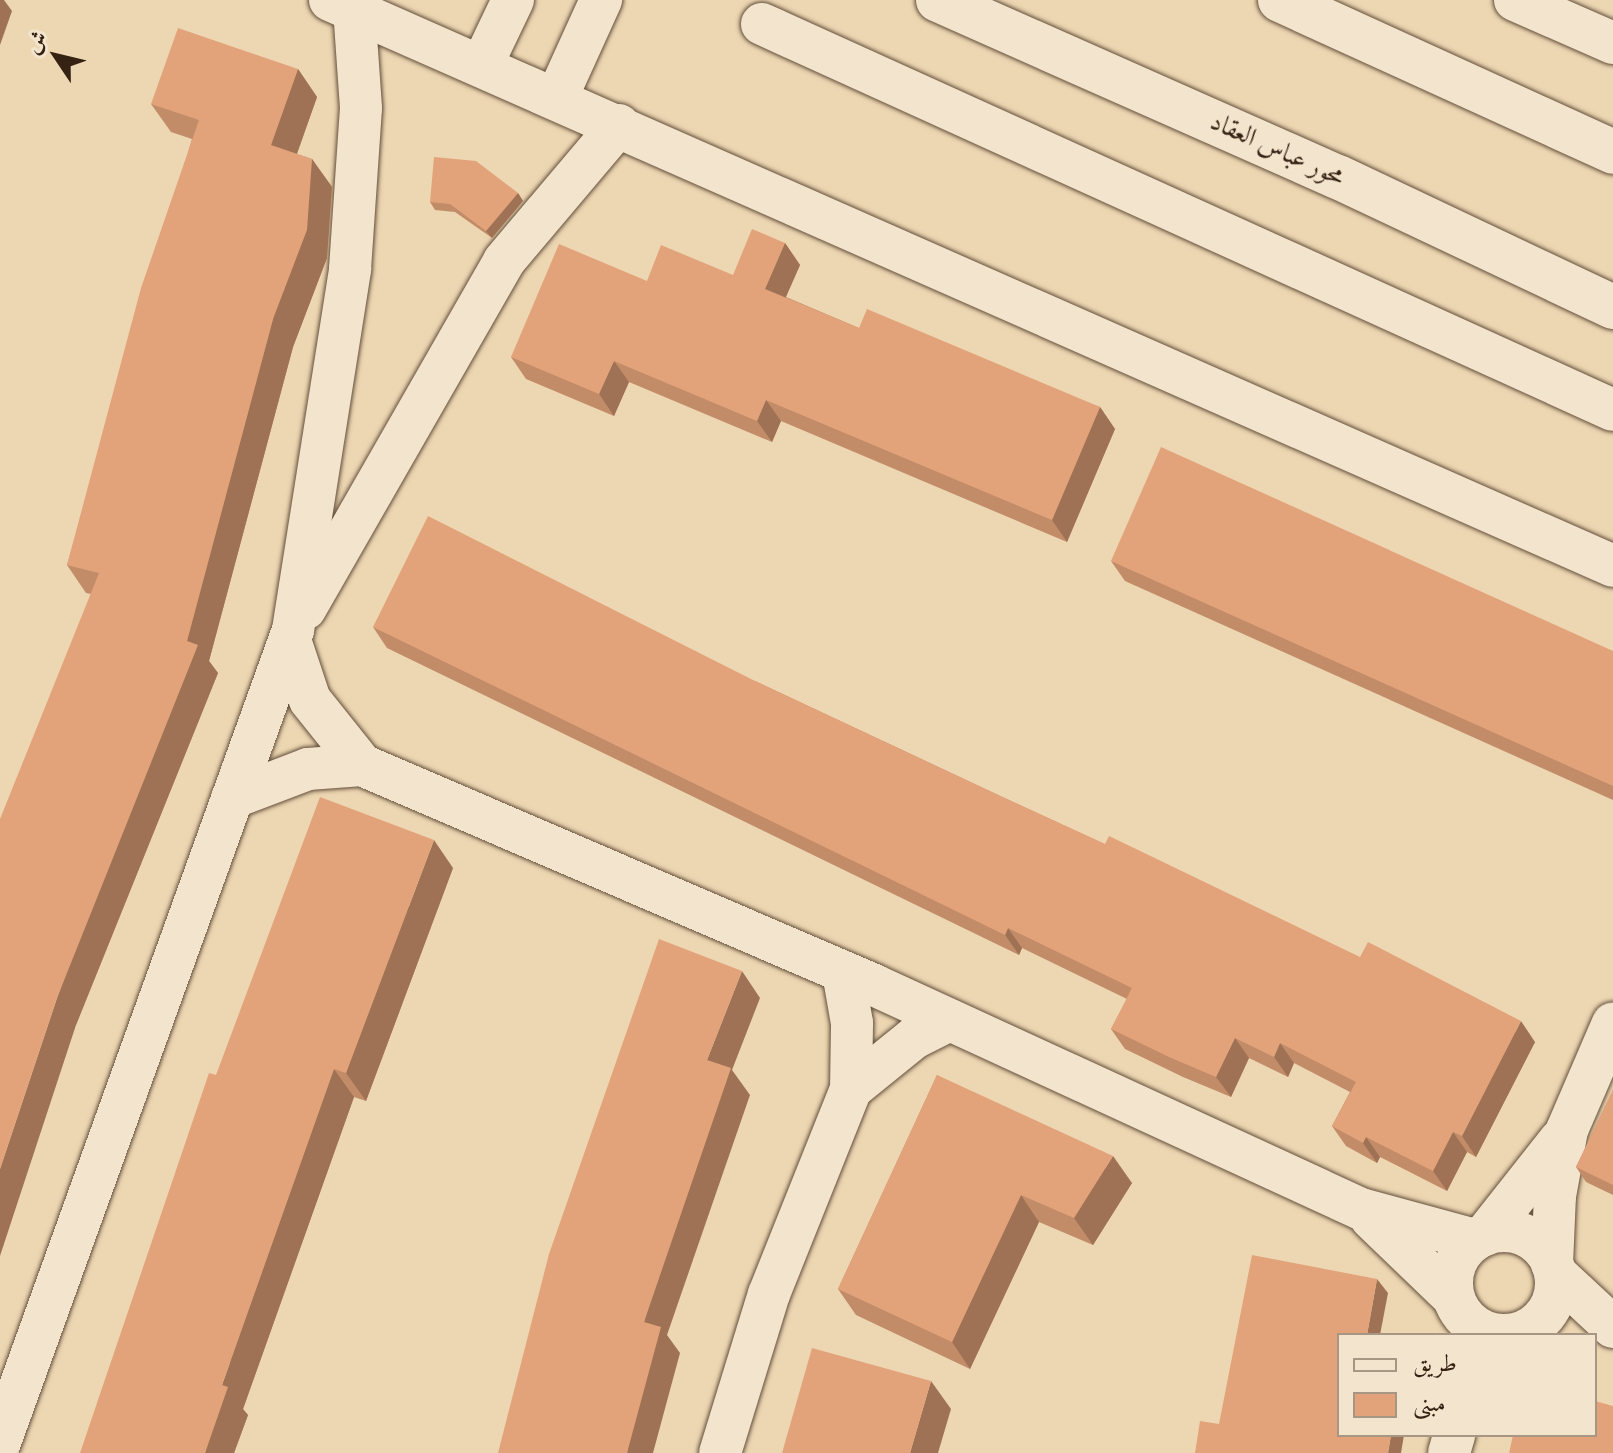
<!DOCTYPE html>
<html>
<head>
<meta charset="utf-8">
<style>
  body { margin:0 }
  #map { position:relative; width:1613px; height:1453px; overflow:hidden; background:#edd6b2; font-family:"IM FELL Double Pica",Amiri,serif }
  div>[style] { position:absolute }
  .roads { filter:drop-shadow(0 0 2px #634f3b) drop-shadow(0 0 2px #634f3b) }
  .street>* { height:42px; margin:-21px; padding:0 21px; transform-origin:21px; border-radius:21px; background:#f3e4cd }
  .street>.ring { margin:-21px; padding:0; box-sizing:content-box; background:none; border:42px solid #f3e4cd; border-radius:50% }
  .secondary>* { height:44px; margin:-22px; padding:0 22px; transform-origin:22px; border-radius:22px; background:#f3e4cd }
  .wall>* { inset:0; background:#c38c69 }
  .shaded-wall>* { inset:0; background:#9f7255 }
  .building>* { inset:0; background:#e3a37a }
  span { translate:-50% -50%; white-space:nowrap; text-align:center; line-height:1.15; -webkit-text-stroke:8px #f3e4cd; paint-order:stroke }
  .street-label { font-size:26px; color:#352213 }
  .legend { position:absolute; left:1337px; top:1333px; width:260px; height:104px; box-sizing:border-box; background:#f3e4cd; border:2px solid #a79683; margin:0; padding:10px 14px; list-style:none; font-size:24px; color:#352213 }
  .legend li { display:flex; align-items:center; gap:16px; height:40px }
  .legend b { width:40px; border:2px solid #a79683 }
  .north { position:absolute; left:16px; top:16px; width:80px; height:80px; -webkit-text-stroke:6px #f3e4cd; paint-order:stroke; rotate:305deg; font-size:22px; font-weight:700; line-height:32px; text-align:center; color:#352213 }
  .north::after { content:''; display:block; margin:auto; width:28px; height:36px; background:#352213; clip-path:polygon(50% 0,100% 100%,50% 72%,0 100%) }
</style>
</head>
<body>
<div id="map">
  <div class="roads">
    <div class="street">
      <i style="left:330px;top:0;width:1402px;rotate:23.8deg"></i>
      <i style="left:1515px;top:0;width:107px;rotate:23.7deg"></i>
      <i style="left:762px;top:24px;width:934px;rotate:24.4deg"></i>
      <i style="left:482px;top:65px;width:72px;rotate:-64.5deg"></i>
      <i style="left:557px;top:97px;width:107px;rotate:-65.6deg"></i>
      <i style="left:305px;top:609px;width:401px;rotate:-60.2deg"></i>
      <i style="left:504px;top:261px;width:178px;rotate:-49.8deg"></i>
      <i style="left:290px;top:640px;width:63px;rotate:71.6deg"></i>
      <i style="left:310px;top:700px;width:83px;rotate:51.3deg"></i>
      <i style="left:362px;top:765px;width:557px;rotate:23.25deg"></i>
      <i style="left:874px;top:985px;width:536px;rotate:24.7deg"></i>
      <i style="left:1361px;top:1209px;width:118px;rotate:15.2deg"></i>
      <i style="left:232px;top:798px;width:81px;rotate:-20.9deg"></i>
      <i style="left:308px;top:769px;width:54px;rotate:-4.2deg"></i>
      <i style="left:851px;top:1089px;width:81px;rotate:-39deg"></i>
      <i style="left:914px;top:1038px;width:40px;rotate:-26.6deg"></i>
      <i style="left:1371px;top:1218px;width:114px;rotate:43.9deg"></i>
      <i class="ring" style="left:1452px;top:1231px;width:62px;height:62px"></i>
      <i style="left:1485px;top:1235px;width:121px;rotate:-51.7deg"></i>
      <i style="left:1552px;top:1264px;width:68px;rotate:-87.5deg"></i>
      <i style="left:1555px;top:1196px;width:67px;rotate:-79.7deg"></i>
      <i style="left:1567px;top:1130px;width:116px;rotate:-66.7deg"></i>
      <i style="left:1555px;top:1273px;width:79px;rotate:43deg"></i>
      <i style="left:0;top:1442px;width:863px;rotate:-70.16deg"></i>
      <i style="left:293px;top:630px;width:365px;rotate:-81deg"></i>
      <i style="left:350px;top:269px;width:161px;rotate:-86.1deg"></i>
      <i style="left:361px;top:108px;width:100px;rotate:-94deg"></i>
      <i style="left:720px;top:1453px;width:166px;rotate:-72.9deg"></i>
      <i style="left:769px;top:1294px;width:221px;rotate:-68.2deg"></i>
      <i style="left:851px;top:1089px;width:66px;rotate:-89.1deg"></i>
      <i style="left:852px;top:1023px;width:52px;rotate:-100deg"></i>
      <i style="left:1449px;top:1453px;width:19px;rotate:-74deg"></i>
    </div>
    <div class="secondary">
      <i style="left:938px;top:0;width:437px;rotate:23.9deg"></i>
      <i style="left:1338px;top:177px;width:304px;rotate:25.3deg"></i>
      <i style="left:1280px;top:0;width:366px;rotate:24.5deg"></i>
    </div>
  </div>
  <div class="wall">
    <i style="clip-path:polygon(298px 69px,317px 97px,297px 154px,312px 159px,332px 187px,327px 258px,293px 347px,209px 661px,218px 673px,76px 1025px,91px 594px,86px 593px,67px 565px,192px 139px,171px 132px,151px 104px)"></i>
    <i style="clip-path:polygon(518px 193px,523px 201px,492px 238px,455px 212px,435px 210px,430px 202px)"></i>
    <i style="clip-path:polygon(785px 243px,800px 265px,786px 297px,859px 328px,1100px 407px,1115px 429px,1067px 542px,781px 421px,772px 442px,629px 382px,614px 416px,526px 379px,511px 357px,647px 281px,733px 275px)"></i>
    <i style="clip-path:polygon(1111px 561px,1613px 651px,1613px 800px,1125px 581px)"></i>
    <i style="clip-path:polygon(373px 627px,755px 681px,996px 794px,1535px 1042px,1476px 1157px,1467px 1152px,1447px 1191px,1380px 1157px,1377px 1163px,1346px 1146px,1332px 1126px,1350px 1092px,1294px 1063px,1288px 1077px,1249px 1058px,1231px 1097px,1183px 1077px,1125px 1049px,1111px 1029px,1127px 999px,1022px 948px,1019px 955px,387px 648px)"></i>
    <i style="clip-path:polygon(453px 868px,366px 1101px,354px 1097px,243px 1409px,248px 1415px,234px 1453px,216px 1075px)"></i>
    <i style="clip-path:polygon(937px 1075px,1132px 1183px,1093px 1245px,1039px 1222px,970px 1369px,856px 1315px,838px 1289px)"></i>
    <i style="clip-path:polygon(1613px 1090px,1613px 1195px,1586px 1182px,1576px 1167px)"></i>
  </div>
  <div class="shaded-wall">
    <i style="clip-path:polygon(0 0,4px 0,12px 11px,0 45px)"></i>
    <i style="clip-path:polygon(298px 69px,317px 97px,290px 173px,271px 145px)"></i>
    <i style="clip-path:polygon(312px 159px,332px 187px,327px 258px,293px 347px,209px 661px,218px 673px,76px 1025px,0 1256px,0 1169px,57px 998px,187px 641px,273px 319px)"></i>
    <i style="clip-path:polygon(518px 193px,523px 201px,492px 238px,486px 231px)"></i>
    <i style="clip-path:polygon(785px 243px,800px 265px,780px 310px,765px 289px)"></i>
    <i style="clip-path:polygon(614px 361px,629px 382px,614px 416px,599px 394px)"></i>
    <i style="clip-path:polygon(766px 400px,781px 421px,772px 442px,757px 421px)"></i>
    <i style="clip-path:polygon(1100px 407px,1115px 429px,1067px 542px,1052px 520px)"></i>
    <i style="clip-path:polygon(434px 840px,453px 868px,366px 1101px,346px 1073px)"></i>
    <i style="clip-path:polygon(1008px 928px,1022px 948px,1019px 955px,1005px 935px)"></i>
    <i style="clip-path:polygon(742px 971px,760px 998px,732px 1070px,750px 1095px,667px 1335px,680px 1353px,653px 1453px,627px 1453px,644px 1322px,707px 1060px)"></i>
    <i style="clip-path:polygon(1521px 1021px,1535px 1042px,1476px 1157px,1462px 1136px)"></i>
    <i style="clip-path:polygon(1235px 1038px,1249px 1058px,1231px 1097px,1216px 1077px)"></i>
    <i style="clip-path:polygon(1280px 1043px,1294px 1063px,1288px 1077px,1274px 1057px)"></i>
    <i style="clip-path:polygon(334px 1069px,354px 1097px,243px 1409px,248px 1415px,234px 1453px,205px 1453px,222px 1385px)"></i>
    <i style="clip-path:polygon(1453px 1132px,1467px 1152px,1447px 1191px,1433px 1171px)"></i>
    <i style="clip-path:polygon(1366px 1137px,1380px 1157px,1377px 1163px,1363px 1143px)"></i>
    <i style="clip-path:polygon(1113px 1156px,1132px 1183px,1093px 1245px,1074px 1218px)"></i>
    <i style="clip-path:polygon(1021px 1195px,1039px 1222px,970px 1369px,952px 1342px)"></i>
    <i style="clip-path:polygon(1377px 1279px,1388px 1293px,1380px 1335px,1367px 1335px)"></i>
    <i style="clip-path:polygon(931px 1381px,951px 1409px,938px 1453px,910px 1453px)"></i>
    <i style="clip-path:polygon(1391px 1435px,1404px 1435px,1401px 1453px,1388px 1453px)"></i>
  </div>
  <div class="building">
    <i style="clip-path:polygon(178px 28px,298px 69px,271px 145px,312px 159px,307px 230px,273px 319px,187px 641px,198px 645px,57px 998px,0 1169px,0 819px,99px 573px,67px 565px,141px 288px,199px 120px,151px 104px)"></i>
    <i style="clip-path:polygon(434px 157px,476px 161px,518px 193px,486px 231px,450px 204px,430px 202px)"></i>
    <i style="clip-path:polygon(752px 229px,785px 243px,765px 289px,859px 328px,867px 309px,1100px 407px,1052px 520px,766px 400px,757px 421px,614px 361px,599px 394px,511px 357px,559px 244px,647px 281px,661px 245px,733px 275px)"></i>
    <i style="clip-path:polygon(1161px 447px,1613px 651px,1613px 786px,1111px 561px)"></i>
    <i style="clip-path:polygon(428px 516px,755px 681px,996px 794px,1105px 844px,1109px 836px,1360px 957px,1368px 942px,1521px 1021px,1462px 1136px,1453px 1132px,1433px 1171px,1366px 1137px,1363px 1143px,1332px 1126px,1356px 1082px,1280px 1043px,1274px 1057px,1235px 1038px,1216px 1077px,1169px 1057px,1111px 1029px,1132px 988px,1008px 928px,1005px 935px,373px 627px)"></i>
    <i style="clip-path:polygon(320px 797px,434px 840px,346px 1073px,334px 1069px,222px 1385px,228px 1387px,205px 1453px,80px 1453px,209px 1073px,216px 1075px)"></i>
    <i style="clip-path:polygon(659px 939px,742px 971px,707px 1060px,731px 1068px,644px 1322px,661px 1327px,627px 1453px,498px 1453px,549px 1254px)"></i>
    <i style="clip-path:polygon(937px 1075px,1113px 1156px,1074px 1218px,1021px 1195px,952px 1342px,838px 1289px)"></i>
    <i style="clip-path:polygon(1613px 1090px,1613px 1185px,1576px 1167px)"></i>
    <i style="clip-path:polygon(1252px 1255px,1377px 1279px,1367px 1335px,1339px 1335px,1339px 1435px,1391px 1435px,1388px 1453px,1195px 1453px,1200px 1421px,1219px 1424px)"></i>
    <i style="clip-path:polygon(812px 1348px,931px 1381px,910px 1453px,782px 1453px)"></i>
    <i style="clip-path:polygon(1595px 1401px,1613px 1406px,1613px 1453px,1509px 1453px,1513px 1435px,1595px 1435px)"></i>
  </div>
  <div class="street-label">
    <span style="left:1277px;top:150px;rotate:24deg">محور عباس العقاد</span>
  </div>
  <ul class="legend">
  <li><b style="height:10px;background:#f3e4cd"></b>طريق</li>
  <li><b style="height:22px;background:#e3a37a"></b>مبنى</li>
  </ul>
  <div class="north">ش</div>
</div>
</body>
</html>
